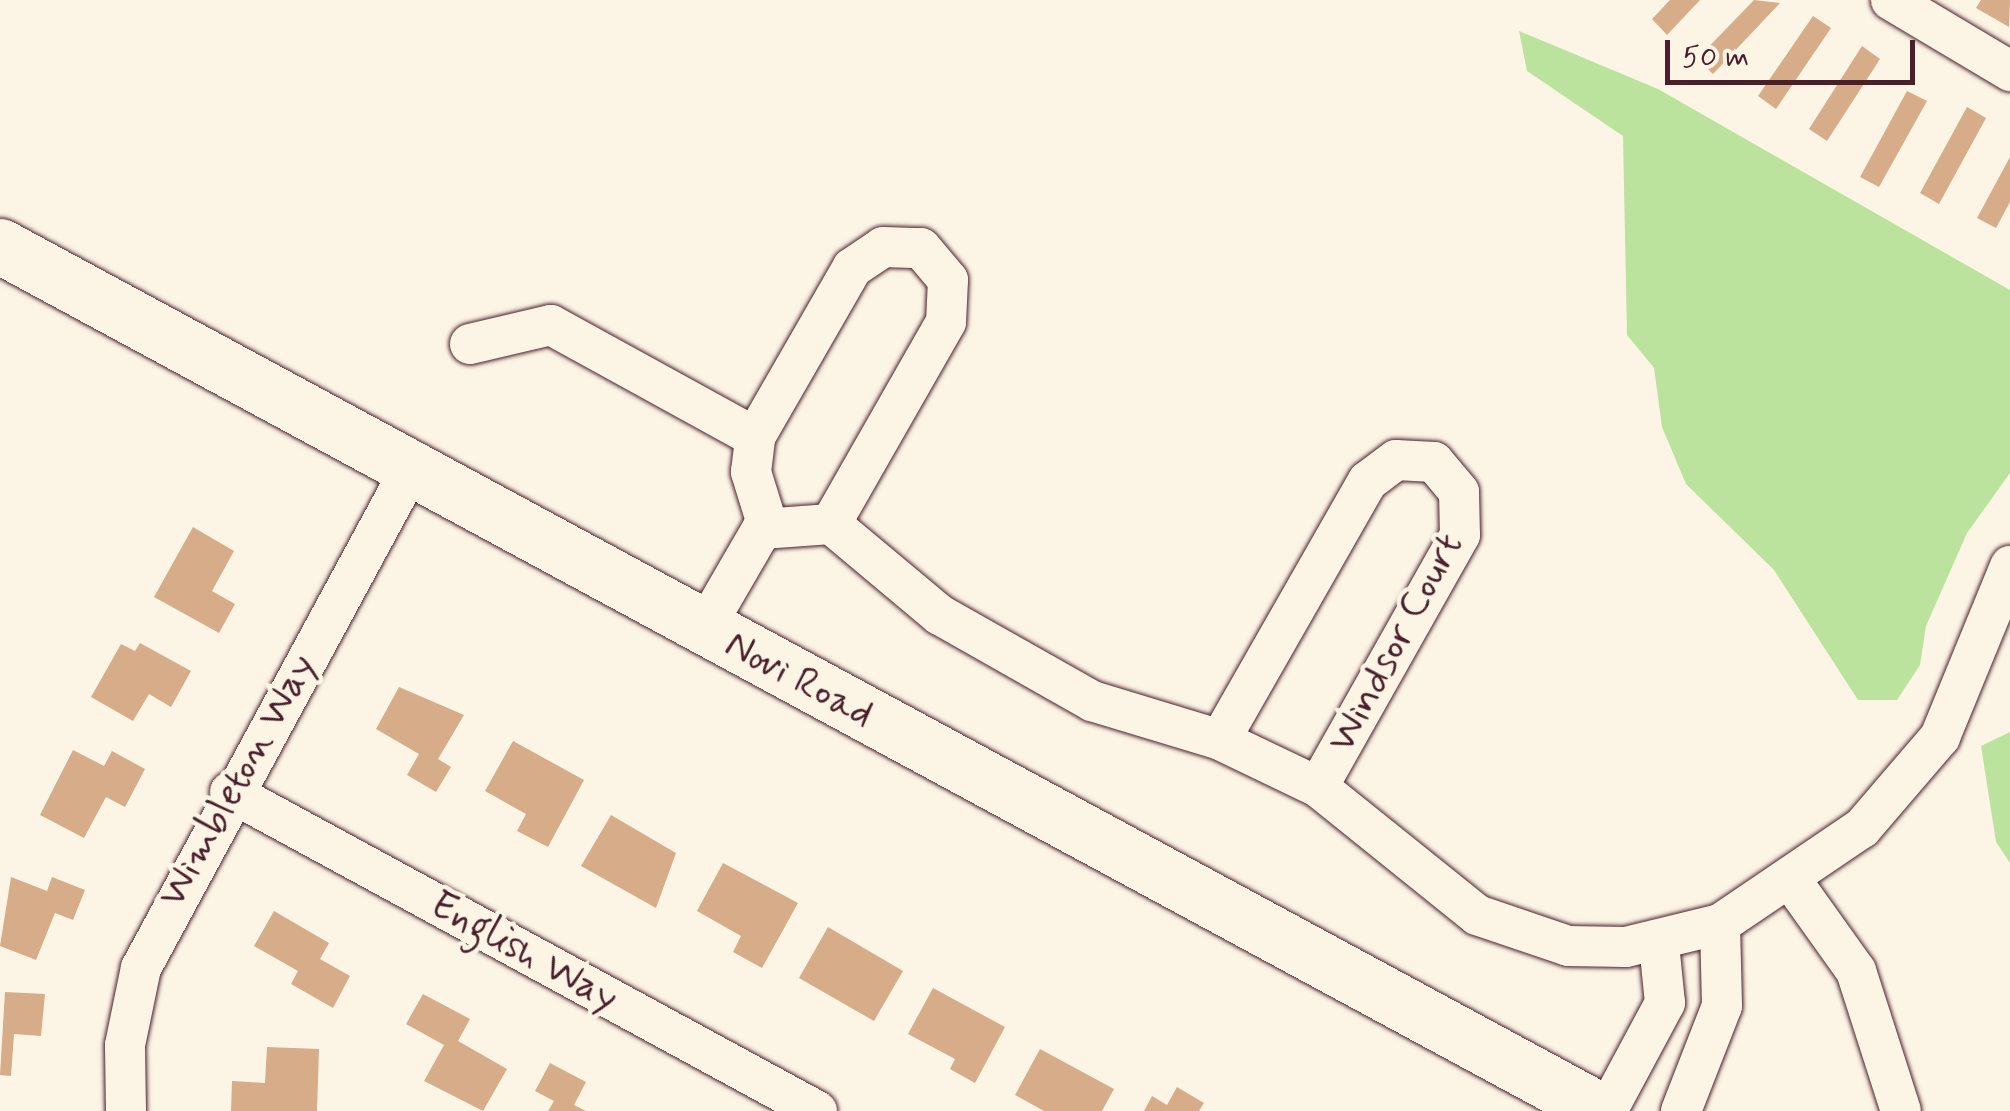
<!DOCTYPE html>
<html>
<head>
<meta charset="utf-8">
<style>
  body { margin:0 }
  #map { position:relative; width:2010px; height:1111px; overflow:hidden; background:#fcf5e5; font-family:Mynerve,sans-serif }
  div>[style] { position:absolute }
  .green>* { inset:0; background:#bbe39e }
  .building>* { inset:0; background:#d7ac89 }
  .roads { filter:drop-shadow(0 0 2px #4a1f2b) drop-shadow(0 0 2px #4a1f2b) }
  .street>* { height:40px; margin:-20px; padding:0 20px; transform-origin:20px; border-radius:20px; background:#fcf5e5 }
  .secondary>* { height:55px; margin:-27.5px; padding:0 27.5px; transform-origin:27.5px; border-radius:27.5px; background:#fcf5e5 }
  span { translate:-50% -50%; white-space:nowrap; text-align:center; line-height:1.15; -webkit-text-stroke:9px #fcf5e5; paint-order:stroke }
  .street-label { font-size:40px; color:#4a1f2b }
  .scale { position:absolute; left:1665px; top:40px; width:250px; height:45px; box-sizing:border-box; border:5px solid #4a1f2b; border-top:0; padding-left:12px; font-size:30px; line-height:35px; white-space:nowrap; color:#4a1f2b; -webkit-text-stroke:8px #fcf5e5; paint-order:stroke }
</style>
</head>
<body>
<div id="map">
  <div class="green">
    <i style="clip-path:polygon(1519px 31px,1658px 89px,2010px 290px,2010px 473px,1967px 533px,1926px 626px,1920px 665px,1897px 700px,1858px 700px,1774px 570px,1686px 484px,1662px 427px,1654px 368px,1627px 335px,1623px 136px,1527px 71px)"></i>
    <i style="clip-path:polygon(2010px 732px,2010px 863px,1996px 842px,1981px 746px)"></i>
  </div>
  <div class="building">
    <i style="clip-path:polygon(1670px 0,1700px 0,1667px 35px,1652px 19px)"></i>
    <i style="clip-path:polygon(1754px 0,1780px 3px,1713px 74px,1697px 59px)"></i>
    <i style="clip-path:polygon(1981px 0,2010px 0,2009px 27px,1976px 8px)"></i>
    <i style="clip-path:polygon(1813px 16px,1831px 28px,1776px 109px,1758px 96px)"></i>
    <i style="clip-path:polygon(1862px 46px,1880px 59px,1827px 141px,1809px 129px)"></i>
    <i style="clip-path:polygon(1907px 91px,1927px 101px,1879px 187px,1860px 177px)"></i>
    <i style="clip-path:polygon(1967px 107px,1986px 118px,1939px 204px,1920px 193px)"></i>
    <i style="clip-path:polygon(2010px 157px,2010px 202px,1996px 228px,1977px 218px)"></i>
    <i style="clip-path:polygon(193px 527px,234px 551px,212px 591px,235px 604px,219px 633px,154px 597px)"></i>
    <i style="clip-path:polygon(140px 643px,191px 671px,171px 707px,149px 694px,133px 721px,91px 697px,121px 644px,135px 651px)"></i>
    <i style="clip-path:polygon(399px 687px,464px 715px,438px 759px,451px 767px,436px 792px,407px 775px,419px 754px,376px 729px)"></i>
    <i style="clip-path:polygon(513px 741px,584px 780px,548px 847px,517px 831px,526px 814px,485px 791px)"></i>
    <i style="clip-path:polygon(73px 750px,104px 766px,112px 751px,145px 769px,125px 807px,106px 797px,84px 838px,40px 815px)"></i>
    <i style="clip-path:polygon(611px 815px,676px 853px,656px 908px,581px 866px)"></i>
    <i style="clip-path:polygon(723px 863px,798px 903px,762px 968px,733px 952px,741px 936px,697px 911px)"></i>
    <i style="clip-path:polygon(11px 877px,47px 891px,52px 877px,85px 890px,73px 920px,55px 913px,36px 960px,0 946px)"></i>
    <i style="clip-path:polygon(274px 911px,329px 943px,320px 959px,350px 976px,333px 1008px,291px 984px,298px 971px,254px 946px)"></i>
    <i style="clip-path:polygon(828px 927px,903px 971px,874px 1021px,799px 978px)"></i>
    <i style="clip-path:polygon(933px 988px,1005px 1027px,975px 1083px,950px 1069px,955px 1059px,908px 1034px)"></i>
    <i style="clip-path:polygon(5px 992px,45px 994px,41px 1036px,14px 1034px,11px 1076px,0 1075px)"></i>
    <i style="clip-path:polygon(423px 994px,470px 1019px,458px 1041px,507px 1069px,483px 1111px,424px 1081px,444px 1045px,406px 1024px)"></i>
    <i style="clip-path:polygon(267px 1047px,319px 1049px,317px 1111px,231px 1111px,232px 1081px,265px 1083px)"></i>
    <i style="clip-path:polygon(1040px 1049px,1114px 1089px,1102px 1111px,1044px 1111px,1015px 1095px)"></i>
    <i style="clip-path:polygon(550px 1063px,586px 1082px,574px 1105px,586px 1111px,548px 1111px,554px 1101px,535px 1091px)"></i>
    <i style="clip-path:polygon(1177px 1087px,1204px 1103px,1199px 1111px,1144px 1111px,1152px 1096px,1167px 1105px)"></i>
  </div>
  <div class="roads">
    <div class="street">
      <i style="left:1891px;top:0;width:139px;rotate:30.8deg"></i>
      <i style="left:470px;top:344px;width:83px;rotate:-13.2deg"></i>
      <i style="left:551px;top:325px;width:233px;rotate:28.8deg"></i>
      <i style="left:768px;top:527px;width:58px;rotate:-107.2deg"></i>
      <i style="left:751px;top:472px;width:35px;rotate:-83deg"></i>
      <i style="left:755px;top:437px;width:195px;rotate:-60.1deg"></i>
      <i style="left:852px;top:268px;width:37px;rotate:-34deg"></i>
      <i style="left:883px;top:247px;width:38px;rotate:2deg"></i>
      <i style="left:921px;top:248px;width:42px;rotate:49.8deg"></i>
      <i style="left:948px;top:280px;width:42px;rotate:92.7deg"></i>
      <i style="left:946px;top:322px;width:232px;rotate:119.7deg"></i>
      <i style="left:704px;top:629px;width:116px;rotate:-59.9deg"></i>
      <i style="left:762px;top:529px;width:69px;rotate:-4.1deg"></i>
      <i style="left:831px;top:524px;width:142px;rotate:39.9deg"></i>
      <i style="left:940px;top:615px;width:175px;rotate:29.5deg"></i>
      <i style="left:1092px;top:701px;width:134px;rotate:16.9deg"></i>
      <i style="left:1220px;top:740px;width:109px;rotate:25.6deg"></i>
      <i style="left:1318px;top:787px;width:204px;rotate:38.8deg"></i>
      <i style="left:1477px;top:915px;width:96px;rotate:18.8deg"></i>
      <i style="left:1568px;top:946px;width:58px;rotate:1deg"></i>
      <i style="left:1626px;top:947px;width:97px;rotate:-13.7deg"></i>
      <i style="left:1720px;top:924px;width:171px;rotate:-34.1deg"></i>
      <i style="left:1862px;top:828px;width:120px;rotate:-49.4deg"></i>
      <i style="left:1940px;top:737px;width:185px;rotate:-67.7deg"></i>
      <i style="left:1220px;top:740px;width:298px;rotate:-60.3deg"></i>
      <i style="left:1368px;top:481px;width:35px;rotate:-37deg"></i>
      <i style="left:1396px;top:460px;width:38px;rotate:3deg"></i>
      <i style="left:1434px;top:462px;width:39px;rotate:50deg"></i>
      <i style="left:1459px;top:492px;width:43px;rotate:88.7deg"></i>
      <i style="left:1460px;top:535px;width:289px;rotate:119.4deg"></i>
      <i style="left:230px;top:792px;width:668px;rotate:28.52deg"></i>
      <i style="left:1791px;top:880px;width:112px;rotate:54.5deg"></i>
      <i style="left:1856px;top:971px;width:147px;rotate:72.2deg"></i>
      <i style="left:126px;top:1111px;width:66px;rotate:-90.9deg"></i>
      <i style="left:125px;top:1045px;width:79px;rotate:-78.3deg"></i>
      <i style="left:141px;top:968px;width:566px;rotate:-61.62deg"></i>
      <i style="left:1607px;top:1111px;width:123px;rotate:-61.8deg"></i>
      <i style="left:1665px;top:1003px;width:59px;rotate:-95.8deg"></i>
      <i style="left:1681px;top:1111px;width:113px;rotate:-68.7deg"></i>
      <i style="left:1722px;top:1006px;width:82px;rotate:-91.4deg"></i>
    </div>
    <div class="secondary">
      <i style="left:0;top:246px;width:1820px;rotate:28.38deg"></i>
    </div>
  </div>
  <div class="street-label">
    <span style="left:1396px;top:643px;rotate:-62deg">Windsor Court</span>
    <span style="left:799px;top:680px;rotate:28deg">Novi Road</span>
    <span style="left:238px;top:781px;rotate:-61deg">Wimbleton Way</span>
    <span style="left:524px;top:952px;rotate:29deg">English Way</span>
  </div>
  <div class="scale">50 m</div>
</div>
</body>
</html>
